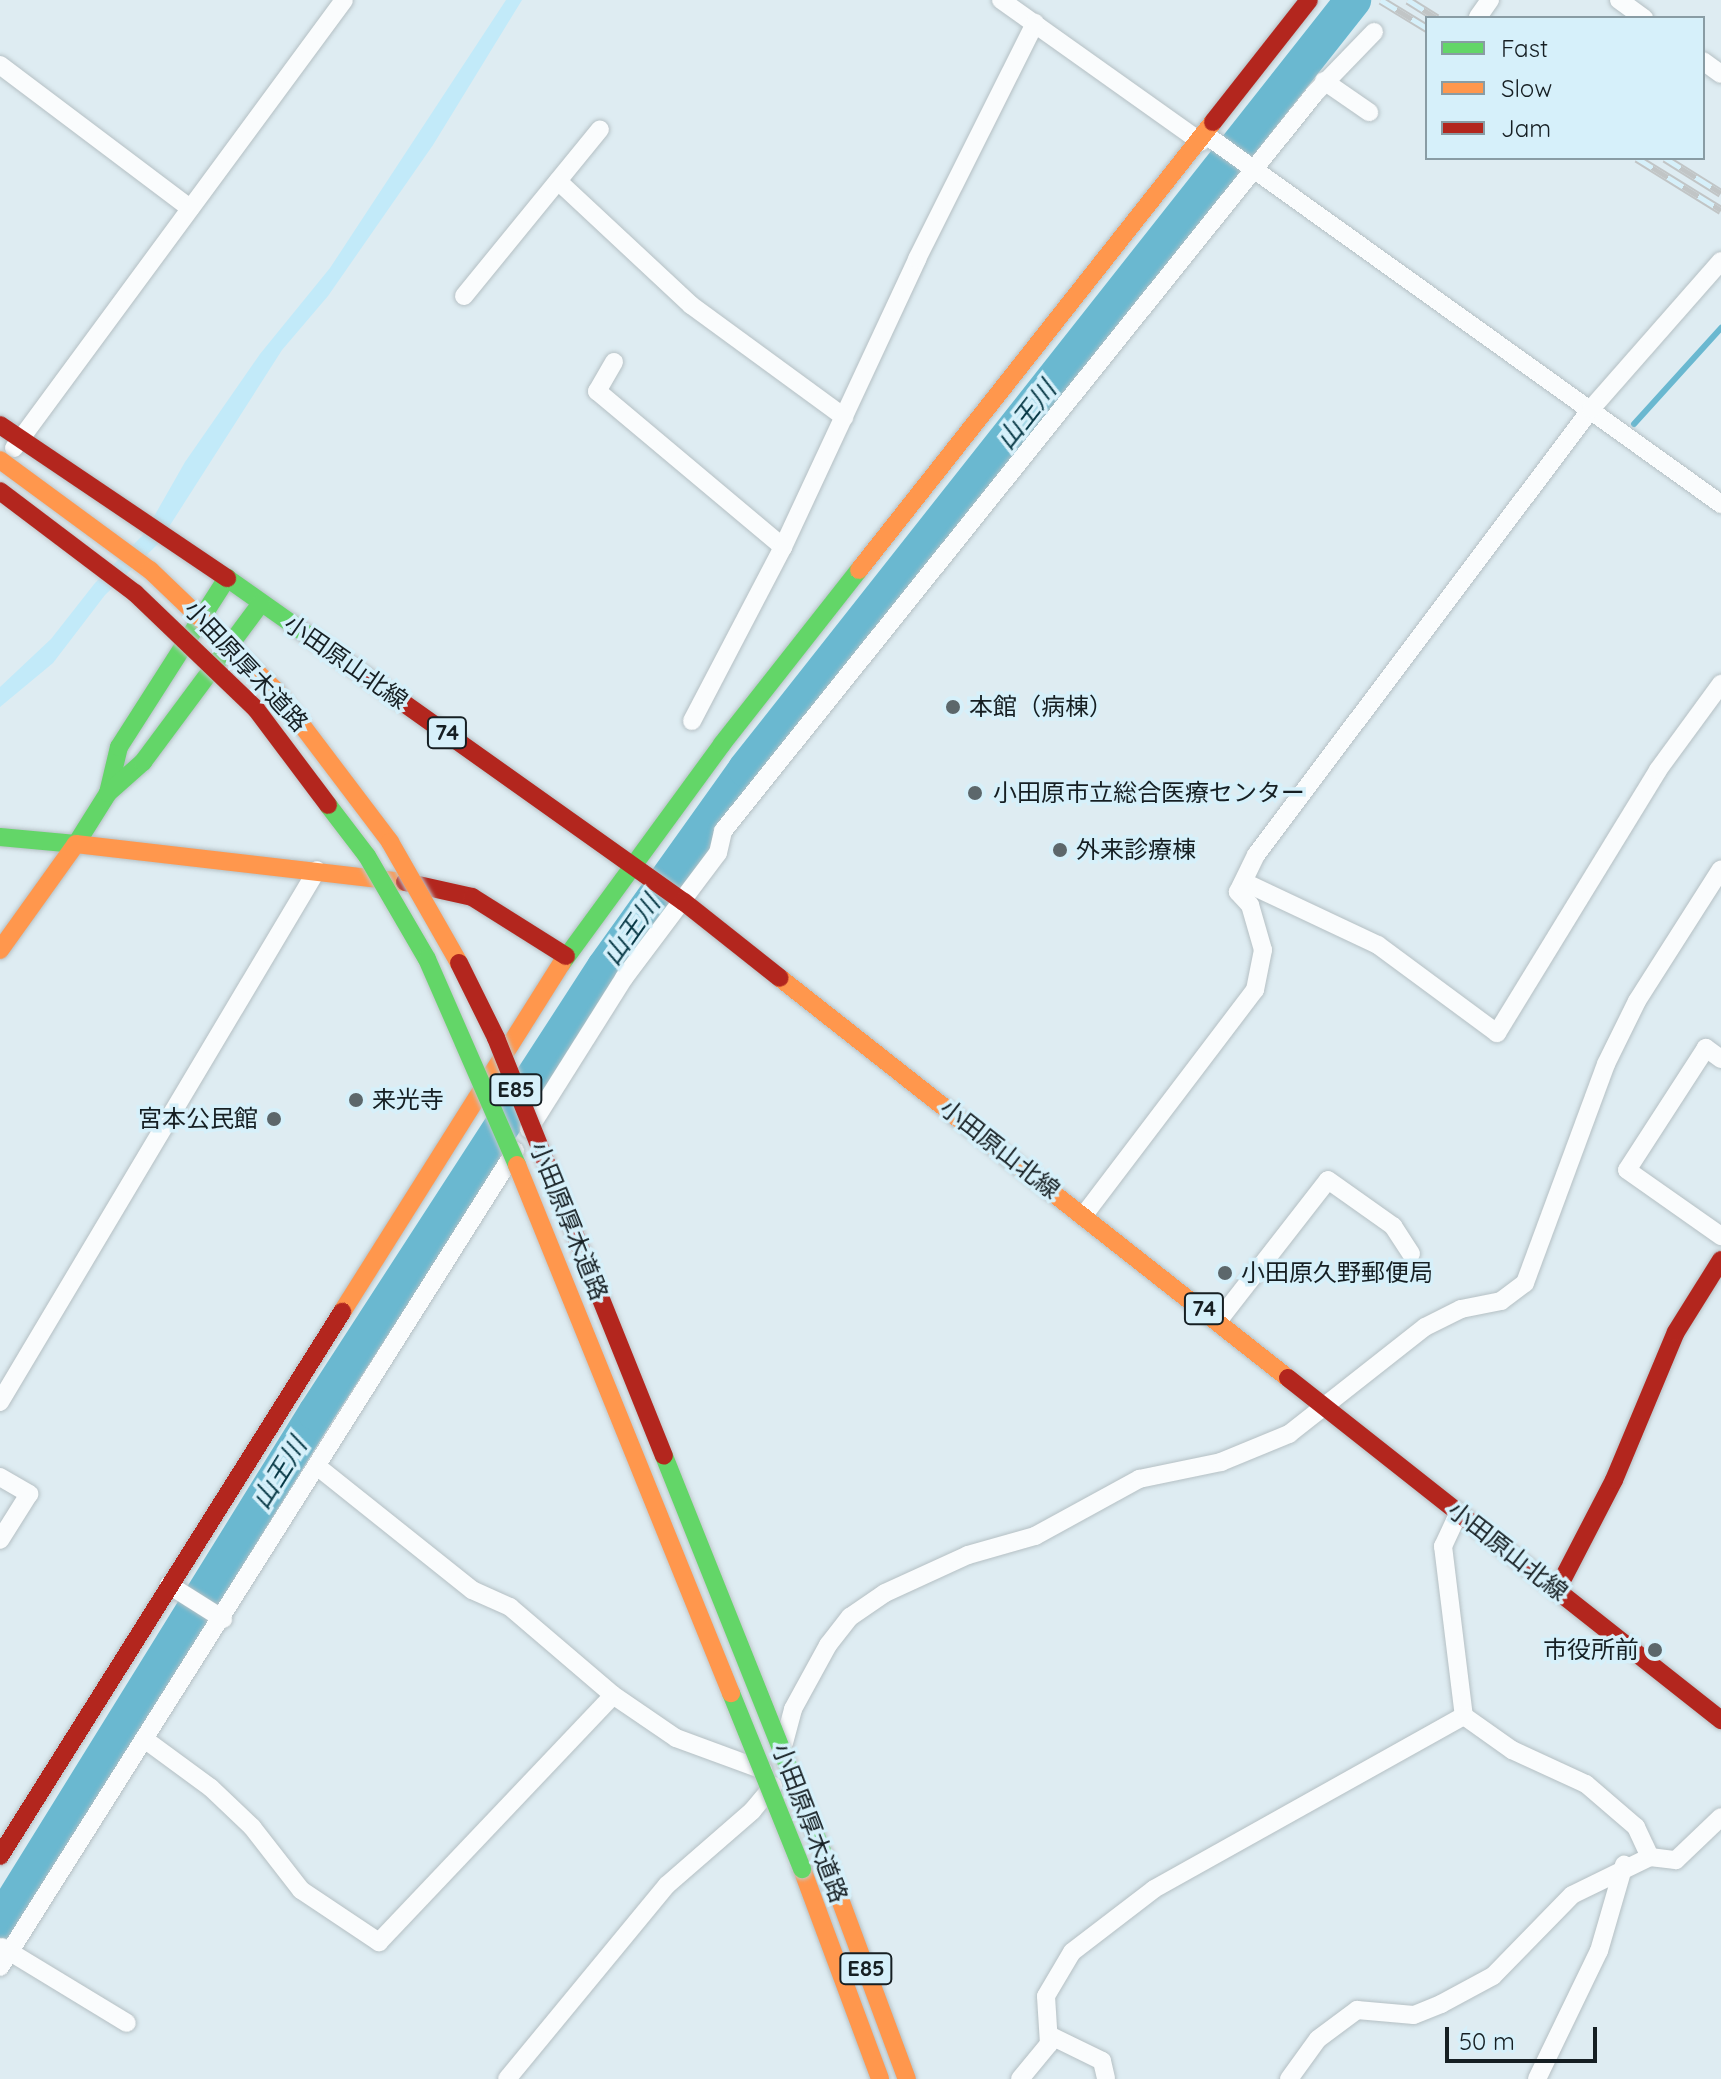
<!DOCTYPE html>
<html>
<head>
<meta charset="utf-8">
<style>
  body { margin:0 }
  #map { position:relative; width:1721px; height:2079px; overflow:hidden; background:#deecf2; font-family:Quicksand,"Noto Sans JP",sans-serif }
  div>[style] { position:absolute }
  .green>* { inset:0; background:#c2eaf9 }
  .stream>* { height:6px; margin:-3px; padding:0 3px; transform-origin:3px; border-radius:3px; background:#6ab8d0 }
  .river>* { height:36px; margin:-18px; padding:0 18px; transform-origin:18px; border-radius:18px; background:#6ab8d0 }
  .roads { filter:drop-shadow(0 0 2px #b5c0c4) drop-shadow(0 0 2px #b5c0c4) }
  .street>* { height:18px; margin:-9px; padding:0 9px; transform-origin:9px; border-radius:9px; background:#fafcfd }
  .fast>* { height:18px; margin:-9px; padding:0 9px; transform-origin:9px; border-radius:9px; background:#63d668 }
  .slow>* { height:18px; margin:-9px; padding:0 9px; transform-origin:9px; border-radius:9px; background:#ff974d }
  .jam>* { height:18px; margin:-9px; padding:0 9px; transform-origin:9px; border-radius:9px; background:#b3261e }
  .rail>* { height:9px; margin-top:-4.5px; transform-origin:0; background:repeating-linear-gradient(90deg,#d6f0fa 0 18px,#c1c5c6 0 36px); box-sizing:border-box; border-block:2px solid #c1c5c6 }
  .bridges { filter:drop-shadow(0 0 2px #c0c7ca) drop-shadow(0 0 2px #c0c7ca) }
  .fast-bridge>* { height:18px; margin:-9px; padding:0 9px; transform-origin:9px; border-radius:9px; background:#63d668 }
  .slow-bridge>* { height:18px; margin:-9px; padding:0 9px; transform-origin:9px; border-radius:9px; background:#ff974d }
  .jam-bridge>* { height:18px; margin:-9px; padding:0 9px; transform-origin:9px; border-radius:9px; background:#b3261e }
  .dots>* { width:22px; height:22px; translate:-50% -50%; box-sizing:border-box; border:4px solid #d6f0fa; border-radius:50% }
  span { translate:-50% -50%; white-space:nowrap; text-align:center; line-height:1.15; -webkit-text-stroke:7px #d6f0fa; paint-order:stroke }
  .shield-label span { padding:2px 6px; background:#d6f0fa; border:2px solid; border-radius:6px; -webkit-text-stroke-width:0 }
  .shield-label { font-size:22px; color:#161f23; font-weight:700 }
  .street-label { font-size:24px; color:#161f23 }
  .poi-label { font-size:24px; color:#161f23 }
  .left { translate:0 -50%; text-align:left }
  .right { translate:-100% -50%; text-align:right }
  .water-label { font-size:26px; color:#083946; font-style:italic }
  .legend { position:absolute; left:1425px; top:16px; width:280px; height:144px; box-sizing:border-box; background:#d6f0fa; border:2px solid #899ca4; margin:0; padding:10px 14px; list-style:none; font-size:24px; color:#161f23 }
  .legend li { display:flex; align-items:center; gap:16px; height:40px }
  .legend b { width:40px; border:2px solid #899ca4 }
  .scale { position:absolute; left:1445px; top:2027px; width:152px; height:36px; box-sizing:border-box; border:4px solid #161f23; border-top:0; padding-left:10px; font-size:24px; line-height:28px; white-space:nowrap; color:#161f23; -webkit-text-stroke:6px #d6f0fa; paint-order:stroke }
</style>
</head>
<body>
<div id="map">
  <div class="green">
    <i style="clip-path:polygon(506px 0,522px 0,433px 145px,328px 296px,282px 350px,158px 544px,105px 595px,53px 663px,0 707px,0 687px,51px 639px,95px 583px,144px 534px,185px 462px,260px 354px,330px 268px)"></i>
  </div>
  <div class="stream">
    <i style="left:1634px;top:424px;width:130px;rotate:-47.8deg"></i>
  </div>
  <div class="river">
    <i style="left:0;top:1923px;width:600px;rotate:-58.22deg"></i>
    <i style="left:316px;top:1413px;width:531px;rotate:-57.06deg"></i>
    <i style="left:605px;top:967px;width:243px;rotate:-54.5deg"></i>
    <i style="left:746px;top:769px;width:980px;rotate:-51.71deg"></i>
  </div>
  <div class="roads">
    <div class="street">
      <i style="left:1001px;top:0;width:245px;rotate:35.4deg"></i>
      <i style="left:1619px;top:0;width:31px;rotate:36deg"></i>
      <i style="left:1478px;top:17px;width:21px;rotate:-55deg"></i>
      <i style="left:1703px;top:61px;width:22px;rotate:36deg"></i>
      <i style="left:0;top:65px;width:238px;rotate:37deg"></i>
      <i style="left:1324px;top:81px;width:55px;rotate:34.6deg"></i>
      <i style="left:1206px;top:135px;width:634px;rotate:35.62deg"></i>
      <i style="left:558px;top:181px;width:182px;rotate:43deg"></i>
      <i style="left:691px;top:305px;width:190px;rotate:36.2deg"></i>
      <i style="left:464px;top:296px;width:215px;rotate:-50.8deg"></i>
      <i style="left:614px;top:362px;width:34px;rotate:120deg"></i>
      <i style="left:597px;top:391px;width:243px;rotate:40deg"></i>
      <i style="left:14px;top:448px;width:556px;rotate:-53.62deg"></i>
      <i style="left:692px;top:721px;width:196px;rotate:-62.4deg"></i>
      <i style="left:783px;top:547px;width:318px;rotate:-65deg"></i>
      <i style="left:917px;top:259px;width:264px;rotate:-63.4deg"></i>
      <i style="left:1244px;top:882px;width:148px;rotate:25.2deg"></i>
      <i style="left:1378px;top:945px;width:148px;rotate:36.5deg"></i>
      <i style="left:1497px;top:1033px;width:308px;rotate:-58.5deg"></i>
      <i style="left:1658px;top:770px;width:107px;rotate:-53.8deg"></i>
      <i style="left:1721px;top:1059px;width:19px;rotate:-144deg"></i>
      <i style="left:1706px;top:1048px;width:145px;rotate:122.9deg"></i>
      <i style="left:1627px;top:1170px;width:115px;rotate:35.1deg"></i>
      <i style="left:529px;top:1129px;width:178px;rotate:-57.8deg"></i>
      <i style="left:624px;top:978px;width:156px;rotate:-53.1deg"></i>
      <i style="left:718px;top:853px;width:23px;rotate:-77deg"></i>
      <i style="left:723px;top:831px;width:946px;rotate:-51.26deg"></i>
      <i style="left:1315px;top:93px;width:85px;rotate:-46deg"></i>
      <i style="left:1084px;top:1215px;width:283px;rotate:-52.8deg"></i>
      <i style="left:1255px;top:990px;width:41px;rotate:-78.7deg"></i>
      <i style="left:1263px;top:950px;width:47px;rotate:-106.1deg"></i>
      <i style="left:1250px;top:905px;width:18px;rotate:-133deg"></i>
      <i style="left:1238px;top:892px;width:41px;rotate:-64.1deg"></i>
      <i style="left:1256px;top:855px;width:558px;rotate:-53.09deg"></i>
      <i style="left:1591px;top:409px;width:197px;rotate:-48.7deg"></i>
      <i style="left:1219px;top:1320px;width:177px;rotate:-52.1deg"></i>
      <i style="left:1328px;top:1180px;width:80px;rotate:35.3deg"></i>
      <i style="left:1393px;top:1226px;width:33px;rotate:57deg"></i>
      <i style="left:0;top:1402px;width:619px;rotate:-59.21deg"></i>
      <i style="left:318px;top:1467px;width:197px;rotate:38.6deg"></i>
      <i style="left:472px;top:1590px;width:42px;rotate:24.1deg"></i>
      <i style="left:510px;top:1607px;width:135px;rotate:40.5deg"></i>
      <i style="left:613px;top:1695px;width:76px;rotate:34.3deg"></i>
      <i style="left:676px;top:1738px;width:93px;rotate:20.2deg"></i>
      <i style="left:0;top:1477px;width:34px;rotate:30deg"></i>
      <i style="left:29px;top:1494px;width:54px;rotate:122.2deg"></i>
      <i style="left:1459px;top:1512px;width:38px;rotate:115deg"></i>
      <i style="left:1443px;top:1546px;width:171px;rotate:83deg"></i>
      <i style="left:169px;top:1585px;width:64px;rotate:32.2deg"></i>
      <i style="left:147px;top:1741px;width:79px;rotate:36.3deg"></i>
      <i style="left:211px;top:1788px;width:57px;rotate:43.6deg"></i>
      <i style="left:252px;top:1827px;width:80px;rotate:52.1deg"></i>
      <i style="left:301px;top:1890px;width:94px;rotate:33.7deg"></i>
      <i style="left:379px;top:1942px;width:340px;rotate:-46.5deg"></i>
      <i style="left:784px;top:1743px;width:35px;rotate:-75deg"></i>
      <i style="left:793px;top:1709px;width:73px;rotate:-61.3deg"></i>
      <i style="left:828px;top:1645px;width:36px;rotate:-52deg"></i>
      <i style="left:850px;top:1617px;width:42px;rotate:-34.4deg"></i>
      <i style="left:885px;top:1593px;width:91px;rotate:-24.6deg"></i>
      <i style="left:968px;top:1555px;width:70px;rotate:-15.8deg"></i>
      <i style="left:1035px;top:1536px;width:119px;rotate:-28.7deg"></i>
      <i style="left:1139px;top:1479px;width:84px;rotate:-11.7deg"></i>
      <i style="left:1221px;top:1462px;width:74px;rotate:-22.4deg"></i>
      <i style="left:1289px;top:1434px;width:173px;rotate:-38.2deg"></i>
      <i style="left:1425px;top:1327px;width:40px;rotate:-26.6deg"></i>
      <i style="left:1461px;top:1309px;width:41px;rotate:-11.3deg"></i>
      <i style="left:1501px;top:1301px;width:30px;rotate:-37deg"></i>
      <i style="left:1525px;top:1283px;width:233px;rotate:-69.7deg"></i>
      <i style="left:1606px;top:1064px;width:70px;rotate:-63.8deg"></i>
      <i style="left:1637px;top:1001px;width:156px;rotate:-57.5deg"></i>
      <i style="left:2px;top:1947px;width:146px;rotate:31.3deg"></i>
      <i style="left:0;top:1967px;width:965px;rotate:-57.74deg"></i>
      <i style="left:1049px;top:2035px;width:59px;rotate:26.1deg"></i>
      <i style="left:1102px;top:2061px;width:18px;rotate:77deg"></i>
      <i style="left:507px;top:2079px;width:251px;rotate:-50.5deg"></i>
      <i style="left:667px;top:1885px;width:113px;rotate:-41deg"></i>
      <i style="left:752px;top:1811px;width:33px;rotate:-50deg"></i>
      <i style="left:1020px;top:2079px;width:45px;rotate:-50.4deg"></i>
      <i style="left:1049px;top:2044px;width:48px;rotate:-93.6deg"></i>
      <i style="left:1046px;top:1996px;width:51px;rotate:-59.4deg"></i>
      <i style="left:1072px;top:1952px;width:103px;rotate:-37.5deg"></i>
      <i style="left:1154px;top:1889px;width:355px;rotate:-29.2deg"></i>
      <i style="left:1464px;top:1716px;width:59px;rotate:35.3deg"></i>
      <i style="left:1512px;top:1750px;width:81px;rotate:24.7deg"></i>
      <i style="left:1586px;top:1784px;width:66px;rotate:40.7deg"></i>
      <i style="left:1636px;top:1827px;width:33px;rotate:65deg"></i>
      <i style="left:1289px;top:2079px;width:49px;rotate:-54.1deg"></i>
      <i style="left:1318px;top:2039px;width:49px;rotate:-36.6deg"></i>
      <i style="left:1357px;top:2010px;width:57px;rotate:5deg"></i>
      <i style="left:1414px;top:2015px;width:29px;rotate:-22deg"></i>
      <i style="left:1441px;top:2004px;width:59px;rotate:-28.3deg"></i>
      <i style="left:1493px;top:1976px;width:113px;rotate:-45.7deg"></i>
      <i style="left:1572px;top:1895px;width:87px;rotate:-26deg"></i>
      <i style="left:1650px;top:1857px;width:26px;rotate:7deg"></i>
      <i style="left:1676px;top:1860px;width:62px;rotate:-43.7deg"></i>
      <i style="left:1537px;top:2079px;width:142px;rotate:-64.2deg"></i>
      <i style="left:1599px;top:1951px;width:90px;rotate:-73.8deg"></i>
    </div>
    <div class="fast">
      <i style="left:108px;top:793px;width:47px;rotate:-76.6deg"></i>
      <i style="left:119px;top:747px;width:201px;rotate:-57.4deg"></i>
      <i style="left:227px;top:578px;width:116px;rotate:35.2deg"></i>
      <i style="left:0;top:837px;width:76px;rotate:5.3deg"></i>
      <i style="left:76px;top:844px;width:60px;rotate:-57.9deg"></i>
      <i style="left:108px;top:793px;width:47px;rotate:-41.5deg"></i>
      <i style="left:143px;top:762px;width:198px;rotate:-53.4deg"></i>
      <i style="left:562px;top:963px;width:271px;rotate:-53.8deg"></i>
      <i style="left:722px;top:744px;width:221px;rotate:-51.8deg"></i>
    </div>
    <div class="slow">
      <i style="left:859px;top:570px;width:571px;rotate:-51.68deg"></i>
      <i style="left:0;top:950px;width:130px;rotate:-54.4deg"></i>
      <i style="left:76px;top:844px;width:331px;rotate:6.6deg"></i>
      <i style="left:780px;top:978px;width:647px;rotate:38.22deg"></i>
      <i style="left:342px;top:1312px;width:413px;rotate:-57.8deg"></i>
      <i style="left:825px;top:1859px;width:235px;rotate:69.6deg"></i>
      <i style="left:802px;top:1869px;width:224px;rotate:69.6deg"></i>
    </div>
    <div class="jam">
      <i style="left:1213px;top:122px;width:155px;rotate:-51.8deg"></i>
      <i style="left:0;top:425px;width:274px;rotate:34deg"></i>
      <i style="left:322px;top:645px;width:444px;rotate:35.4deg"></i>
      <i style="left:684px;top:902px;width:122px;rotate:38.4deg"></i>
      <i style="left:405px;top:882px;width:69px;rotate:12.6deg"></i>
      <i style="left:472px;top:897px;width:111px;rotate:32.1deg"></i>
      <i style="left:1288px;top:1378px;width:552px;rotate:38.3deg"></i>
      <i style="left:1557px;top:1590px;width:124px;rotate:-62.6deg"></i>
      <i style="left:1614px;top:1480px;width:160px;rotate:-67.3deg"></i>
      <i style="left:1676px;top:1332px;width:85px;rotate:-58deg"></i>
      <i style="left:0;top:1856px;width:643px;rotate:-57.84deg"></i>
    </div>
  </div>
  <div class="rail">
    <i style="left:1381px;top:0;width:54px;rotate:31.3deg"></i>
    <i style="left:1408px;top:0;width:34px;rotate:32deg"></i>
    <i style="left:1637px;top:158px;width:99px;rotate:31.8deg"></i>
    <i style="left:1665px;top:158px;width:66px;rotate:32deg"></i>
  </div>
  <div class="bridges">
    <div class="fast-bridge">
      <i style="left:328px;top:805px;width:64px;rotate:52.6deg"></i>
      <i style="left:367px;top:856px;width:119px;rotate:59.8deg"></i>
      <i style="left:427px;top:959px;width:225px;rotate:66.4deg"></i>
      <i style="left:664px;top:1456px;width:434px;rotate:68.2deg"></i>
      <i style="left:731px;top:1693px;width:190px;rotate:68deg"></i>
    </div>
    <div class="slow-bridge">
      <i style="left:0;top:460px;width:186px;rotate:36.3deg"></i>
      <i style="left:150px;top:570px;width:175px;rotate:43.8deg"></i>
      <i style="left:276px;top:691px;width:189px;rotate:52.9deg"></i>
      <i style="left:390px;top:842px;width:139px;rotate:60.3deg"></i>
      <i style="left:517px;top:1165px;width:570px;rotate:67.94deg"></i>
    </div>
    <div class="jam-bridge">
      <i style="left:0;top:491px;width:169px;rotate:37.1deg"></i>
      <i style="left:135px;top:593px;width:168px;rotate:43.8deg"></i>
      <i style="left:256px;top:709px;width:120px;rotate:53.1deg"></i>
      <i style="left:459px;top:963px;width:84px;rotate:63.7deg"></i>
      <i style="left:496px;top:1038px;width:450px;rotate:68.1deg"></i>
    </div>
  </div>
  <div class="dots">
    <i style="left:953px;top:707px;background:#5c676b"></i>
    <i style="left:975px;top:793px;background:#5c676b"></i>
    <i style="left:1060px;top:850px;background:#5c676b"></i>
    <i style="left:356px;top:1100px;background:#5c676b"></i>
    <i style="left:274px;top:1119px;background:#5c676b"></i>
    <i style="left:1225px;top:1273px;background:#5c676b"></i>
    <i style="left:1655px;top:1650px;background:#5c676b"></i>
  </div>
  <div class="shield-label">
    <span style="left:447px;top:733px">74</span>
    <span style="left:516px;top:1090px">E85</span>
    <span style="left:1204px;top:1309px">74</span>
    <span style="left:866px;top:1969px">E85</span>
  </div>
  <div class="street-label">
    <span style="left:346px;top:662px;rotate:35deg">小田原山北線</span>
    <span style="left:246px;top:666px;rotate:47deg">小田原厚木道路</span>
    <span style="left:1000px;top:1149px;rotate:38deg">小田原山北線</span>
    <span style="left:569px;top:1221px;rotate:68deg">小田原厚木道路</span>
    <span style="left:1508px;top:1551px;rotate:38deg">小田原山北線</span>
    <span style="left:810px;top:1823px;rotate:69deg">小田原厚木道路</span>
  </div>
  <div class="poi-label">
    <span class="left" style="left:969px;top:707px">本館（病棟）</span>
    <span class="left" style="left:993px;top:793px">小田原市立総合医療センター</span>
    <span class="left" style="left:1076px;top:850px">外来診療棟</span>
    <span class="left" style="left:372px;top:1100px">来光寺</span>
    <span class="right" style="left:258px;top:1119px">宮本公民館</span>
    <span class="left" style="left:1241px;top:1273px">小田原久野郵便局</span>
    <span class="right" style="left:1639px;top:1650px">市役所前</span>
  </div>
  <div class="water-label">
    <span style="left:1026px;top:415px;rotate:-52deg">山王川</span>
    <span style="left:631px;top:930px;rotate:-55deg">山王川</span>
    <span style="left:279px;top:1473px;rotate:-58deg">山王川</span>
  </div>
  <ul class="legend">
  <li><b style="height:10px;background:#63d668"></b>Fast</li>
  <li><b style="height:10px;background:#ff974d"></b>Slow</li>
  <li><b style="height:10px;background:#b3261e"></b>Jam</li>
  </ul>
  <div class="scale">50 m</div>
</div>
</body>
</html>
